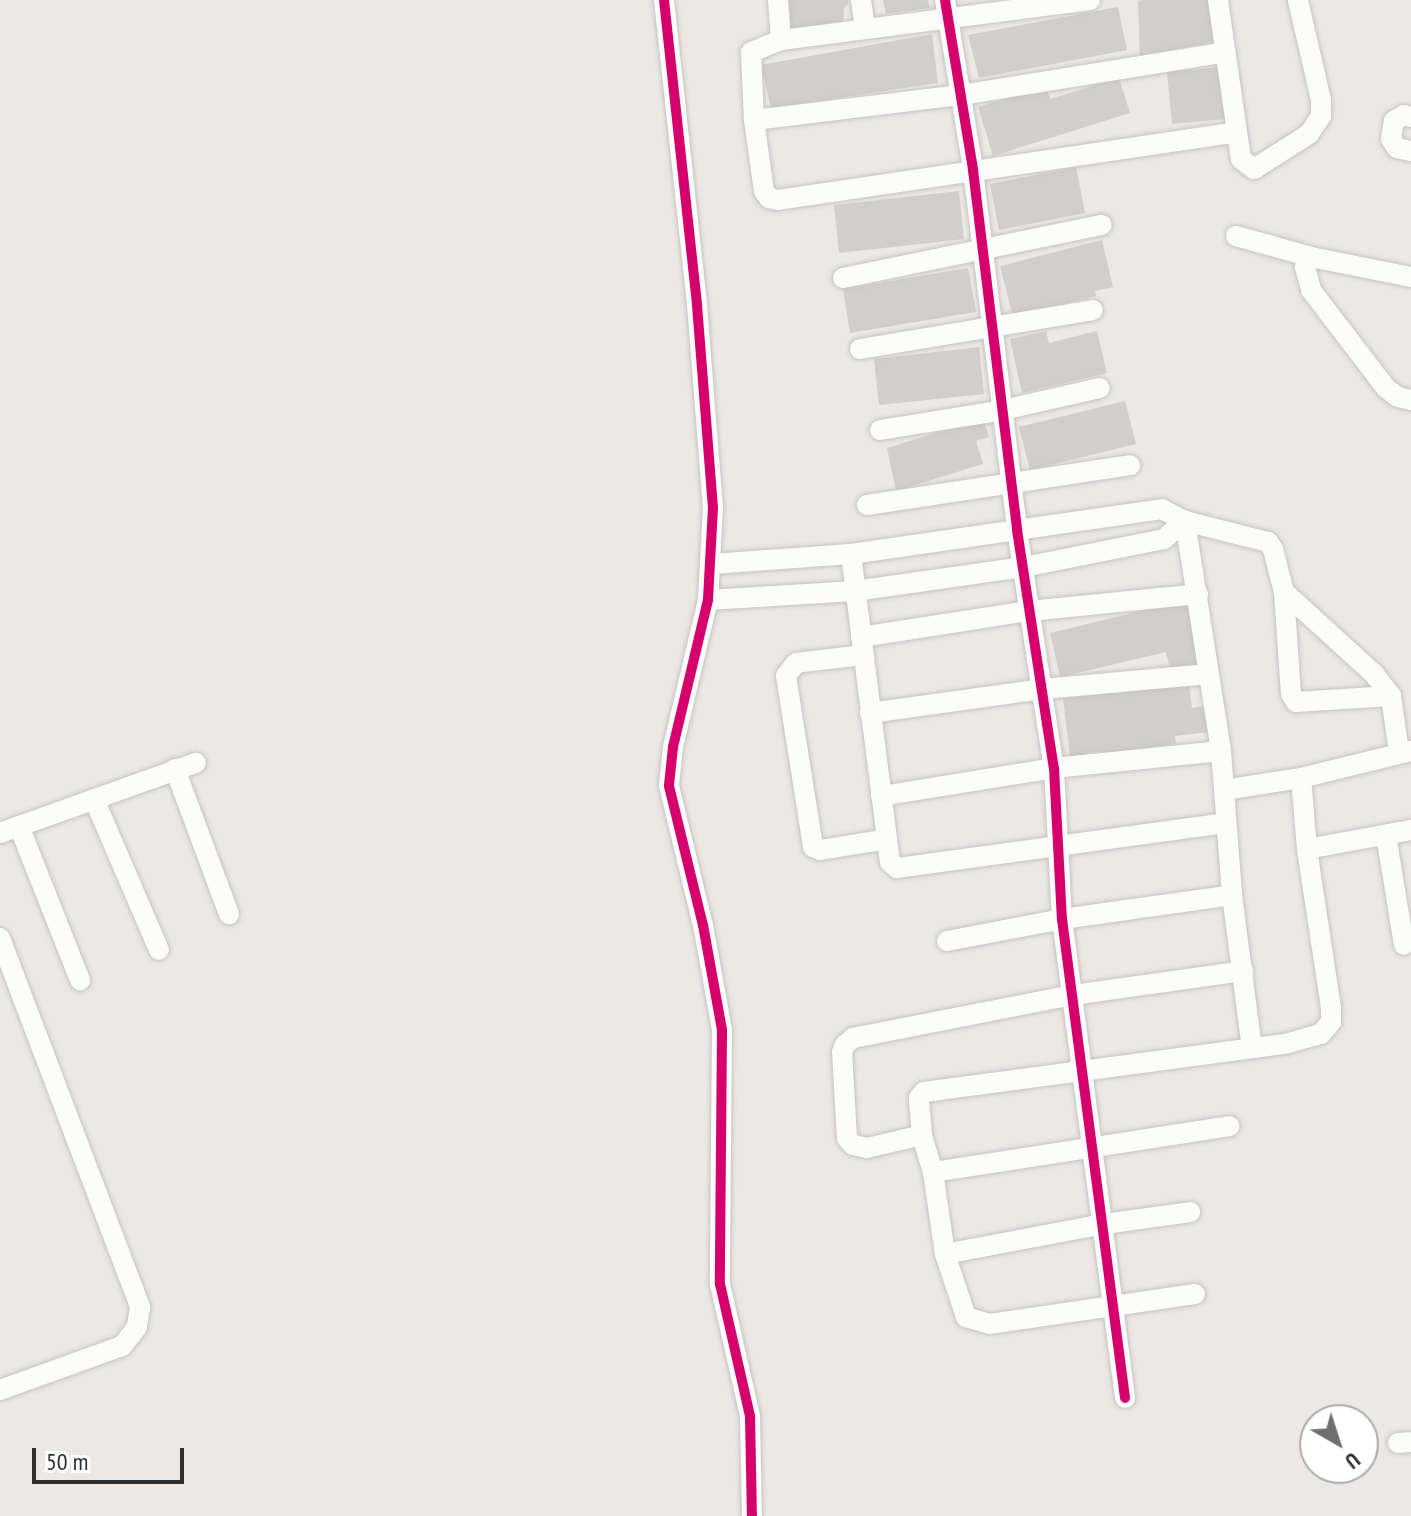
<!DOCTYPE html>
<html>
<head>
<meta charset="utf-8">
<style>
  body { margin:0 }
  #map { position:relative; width:1411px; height:1516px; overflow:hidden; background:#ece8e4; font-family:"PT Sans Narrow",sans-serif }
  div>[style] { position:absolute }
  .building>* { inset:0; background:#d1cecb }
  .roads { filter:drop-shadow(0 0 2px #c6c4c5) drop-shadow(0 0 2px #c6c4c5) }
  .minor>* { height:20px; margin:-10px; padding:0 10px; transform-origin:10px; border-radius:10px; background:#fcfcfb }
  .cycleway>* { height:10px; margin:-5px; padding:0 5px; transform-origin:5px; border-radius:5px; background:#d6006c }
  span { translate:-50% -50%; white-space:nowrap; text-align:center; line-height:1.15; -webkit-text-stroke:6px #fff; paint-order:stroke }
  .north { position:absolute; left:1299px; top:1404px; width:80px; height:80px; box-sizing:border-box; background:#fff; border:2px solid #ababab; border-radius:50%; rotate:141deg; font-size:22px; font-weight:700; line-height:32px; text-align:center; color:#2e2e2e }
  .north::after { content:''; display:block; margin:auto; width:28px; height:36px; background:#706f6e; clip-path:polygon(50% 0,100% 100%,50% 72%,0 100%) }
  .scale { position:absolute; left:32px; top:1448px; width:152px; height:36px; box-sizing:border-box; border:4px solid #2e2e2e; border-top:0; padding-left:10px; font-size:24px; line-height:28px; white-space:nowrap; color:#2e2e2e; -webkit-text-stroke:6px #fff; paint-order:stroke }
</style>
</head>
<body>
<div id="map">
  <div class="building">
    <i style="clip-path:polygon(780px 0,848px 0,848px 4px,844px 8px,843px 25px,790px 32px,790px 13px,781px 13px)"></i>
    <i style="clip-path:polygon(883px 0,928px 0,930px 8px,886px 14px)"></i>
    <i style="clip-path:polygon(1142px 0,1210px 0,1216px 42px,1140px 56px,1138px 1px)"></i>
    <i style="clip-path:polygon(1118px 7px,1127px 50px,979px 78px,968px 35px)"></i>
    <i style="clip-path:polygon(932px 34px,938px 83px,771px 108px,761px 65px)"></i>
    <i style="clip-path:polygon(1222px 67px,1226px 119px,1172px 124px,1167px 72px)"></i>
    <i style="clip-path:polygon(1119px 78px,1130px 113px,993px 156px,978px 107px,1046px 86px,1050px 99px)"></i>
    <i style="clip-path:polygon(1076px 167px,1085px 213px,999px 230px,990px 184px)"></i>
    <i style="clip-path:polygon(959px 191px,964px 239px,839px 253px,834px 205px)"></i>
    <i style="clip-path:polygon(1102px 240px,1113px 287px,1095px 291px,1096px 296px,1013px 317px,1000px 266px)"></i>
    <i style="clip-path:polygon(968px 268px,976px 312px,850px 333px,843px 289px)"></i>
    <i style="clip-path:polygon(1046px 331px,1049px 343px,1097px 331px,1107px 373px,1022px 393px,1010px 339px)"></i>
    <i style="clip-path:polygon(979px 347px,984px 394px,879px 405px,874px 359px)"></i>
    <i style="clip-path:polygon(1125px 401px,1136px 444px,1030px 470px,1019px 427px)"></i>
    <i style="clip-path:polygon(983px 418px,989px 437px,976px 441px,983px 464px,896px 491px,887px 448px)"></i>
    <i style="clip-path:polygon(1190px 599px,1205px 664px,1171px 672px,1166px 652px,1060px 677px,1050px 633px)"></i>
    <i style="clip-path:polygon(1189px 686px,1192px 708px,1206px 706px,1209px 732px,1175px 736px,1176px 744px,1143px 748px,1143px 755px,1105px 759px,1104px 751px,1086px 753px,1087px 764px,1071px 765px,1063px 698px)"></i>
  </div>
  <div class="roads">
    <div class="minor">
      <i style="left:664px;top:0;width:307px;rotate:83.8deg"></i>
      <i style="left:697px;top:305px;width:203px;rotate:85.5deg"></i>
      <i style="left:713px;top:507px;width:93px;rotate:93.1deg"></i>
      <i style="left:708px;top:600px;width:151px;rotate:103.4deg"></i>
      <i style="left:673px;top:747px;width:39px;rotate:96deg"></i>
      <i style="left:669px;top:786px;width:143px;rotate:76.3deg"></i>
      <i style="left:703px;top:925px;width:107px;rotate:79.7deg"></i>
      <i style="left:722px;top:1030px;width:254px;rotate:90.5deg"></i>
      <i style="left:720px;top:1284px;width:135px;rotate:77.2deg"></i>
      <i style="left:750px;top:1416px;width:100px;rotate:88.9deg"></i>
      <i style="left:778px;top:0;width:40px;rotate:85.7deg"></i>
      <i style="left:861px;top:0;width:28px;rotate:82deg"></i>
      <i style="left:945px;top:0;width:172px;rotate:80.6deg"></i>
      <i style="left:973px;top:170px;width:363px;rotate:83deg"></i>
      <i style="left:1017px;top:530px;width:241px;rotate:81.2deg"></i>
      <i style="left:1054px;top:768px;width:151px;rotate:87deg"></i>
      <i style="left:1062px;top:919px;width:483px;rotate:82.5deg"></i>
      <i style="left:1090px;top:0;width:312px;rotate:172.6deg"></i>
      <i style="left:781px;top:40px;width:32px;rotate:158deg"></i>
      <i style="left:751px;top:52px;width:68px;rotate:87.5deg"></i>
      <i style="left:754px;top:120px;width:72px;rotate:82deg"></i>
      <i style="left:764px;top:191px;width:9px;rotate:54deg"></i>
      <i style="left:769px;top:198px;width:9px;rotate:13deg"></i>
      <i style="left:778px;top:200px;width:464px;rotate:-8.4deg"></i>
      <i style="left:1218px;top:0;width:161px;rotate:81.8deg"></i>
      <i style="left:1241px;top:159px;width:16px;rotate:38deg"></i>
      <i style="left:1254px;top:169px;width:65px;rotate:-32.5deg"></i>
      <i style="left:1309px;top:134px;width:22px;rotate:-56deg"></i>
      <i style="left:1321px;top:116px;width:16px;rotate:-90deg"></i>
      <i style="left:1321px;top:100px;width:103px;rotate:-103deg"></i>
      <i style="left:1411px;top:117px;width:7px;rotate:-164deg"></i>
      <i style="left:1404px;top:115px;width:12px;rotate:149deg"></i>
      <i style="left:1394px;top:121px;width:18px;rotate:99deg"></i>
      <i style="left:1391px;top:139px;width:11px;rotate:56deg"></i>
      <i style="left:1397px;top:148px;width:14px;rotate:12deg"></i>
      <i style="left:754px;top:120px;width:209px;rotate:-6.9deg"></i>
      <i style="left:961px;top:95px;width:268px;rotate:-9.2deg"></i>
      <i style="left:1236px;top:236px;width:78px;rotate:15.6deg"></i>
      <i style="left:1311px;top:257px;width:102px;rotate:11.3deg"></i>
      <i style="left:1311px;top:257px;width:12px;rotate:121deg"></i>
      <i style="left:1305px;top:267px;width:24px;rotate:75deg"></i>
      <i style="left:1311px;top:290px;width:123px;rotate:52.6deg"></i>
      <i style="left:1386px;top:388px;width:15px;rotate:37deg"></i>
      <i style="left:1398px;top:397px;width:13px;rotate:13deg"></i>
      <i style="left:843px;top:278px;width:264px;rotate:-11.6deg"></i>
      <i style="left:860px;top:349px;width:236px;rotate:-9.5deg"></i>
      <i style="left:880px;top:430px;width:125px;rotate:-9.2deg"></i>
      <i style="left:1003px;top:410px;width:99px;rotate:-12.8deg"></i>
      <i style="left:867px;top:505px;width:266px;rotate:-8.6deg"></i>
      <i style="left:1185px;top:521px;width:233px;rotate:81.1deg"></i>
      <i style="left:1221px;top:751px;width:144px;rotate:85.6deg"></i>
      <i style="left:1232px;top:895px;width:154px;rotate:82.6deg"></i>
      <i style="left:851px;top:554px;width:310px;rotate:82.8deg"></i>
      <i style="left:890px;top:862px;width:9px;rotate:41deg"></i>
      <i style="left:897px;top:868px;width:332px;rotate:-7.8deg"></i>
      <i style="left:712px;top:564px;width:139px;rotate:-4.1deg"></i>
      <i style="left:851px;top:554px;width:314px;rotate:-8.2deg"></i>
      <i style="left:1162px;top:509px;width:26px;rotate:28deg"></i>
      <i style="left:1185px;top:521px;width:86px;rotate:14.2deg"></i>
      <i style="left:1268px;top:542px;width:9px;rotate:54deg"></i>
      <i style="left:1273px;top:549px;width:44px;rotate:75.7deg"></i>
      <i style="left:1284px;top:592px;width:122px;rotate:42.3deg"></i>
      <i style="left:1374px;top:674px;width:28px;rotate:52deg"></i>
      <i style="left:1391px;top:696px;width:57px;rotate:81.9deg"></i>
      <i style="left:1284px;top:592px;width:102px;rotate:86.1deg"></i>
      <i style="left:1291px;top:694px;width:9px;rotate:58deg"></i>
      <i style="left:1296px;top:702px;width:95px;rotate:-3.6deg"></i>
      <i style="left:708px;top:600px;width:147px;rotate:-3.5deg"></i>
      <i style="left:855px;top:591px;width:171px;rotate:-8.1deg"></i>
      <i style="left:1024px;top:567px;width:143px;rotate:-11.3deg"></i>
      <i style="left:1164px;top:539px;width:28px;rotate:-41deg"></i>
      <i style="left:861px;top:637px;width:170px;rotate:-8.8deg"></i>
      <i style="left:1029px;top:611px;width:170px;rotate:-5.7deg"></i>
      <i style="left:863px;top:655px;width:67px;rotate:173.2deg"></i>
      <i style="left:796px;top:663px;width:16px;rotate:128deg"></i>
      <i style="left:786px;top:676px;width:173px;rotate:81deg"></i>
      <i style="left:813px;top:847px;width:8px;rotate:23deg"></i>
      <i style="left:820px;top:850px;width:68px;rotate:-9.3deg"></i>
      <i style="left:870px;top:713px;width:175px;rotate:-7.9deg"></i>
      <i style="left:1043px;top:689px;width:166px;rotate:-5.2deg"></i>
      <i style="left:175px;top:769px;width:155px;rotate:69.6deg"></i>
      <i style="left:1224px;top:790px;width:78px;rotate:-8.9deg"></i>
      <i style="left:1301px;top:778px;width:113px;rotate:-13.8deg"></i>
      <i style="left:881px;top:796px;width:175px;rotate:-9.2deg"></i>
      <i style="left:1054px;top:768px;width:168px;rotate:-5.8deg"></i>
      <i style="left:94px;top:799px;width:164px;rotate:66.7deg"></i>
      <i style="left:19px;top:826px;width:166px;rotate:68.4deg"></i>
      <i style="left:0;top:833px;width:208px;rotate:-19.7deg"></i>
      <i style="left:1386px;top:835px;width:111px;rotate:80.7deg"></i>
      <i style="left:1307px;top:849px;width:106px;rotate:-10.4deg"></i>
      <i style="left:0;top:938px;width:395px;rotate:69.2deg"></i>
      <i style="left:140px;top:1307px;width:20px;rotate:99deg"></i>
      <i style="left:137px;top:1327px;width:24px;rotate:128deg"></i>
      <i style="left:122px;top:1346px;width:130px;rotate:160.2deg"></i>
      <i style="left:947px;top:941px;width:117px;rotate:-10.8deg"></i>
      <i style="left:1062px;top:919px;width:172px;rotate:-8deg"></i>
      <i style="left:922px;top:1135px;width:57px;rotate:166.7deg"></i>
      <i style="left:867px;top:1148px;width:14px;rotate:-168deg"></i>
      <i style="left:853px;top:1145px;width:9px;rotate:-131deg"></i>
      <i style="left:847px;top:1138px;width:86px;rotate:-93.3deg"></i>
      <i style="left:842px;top:1052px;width:8px;rotate:-67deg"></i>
      <i style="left:845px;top:1045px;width:11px;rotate:-41deg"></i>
      <i style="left:853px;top:1038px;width:224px;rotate:-11.1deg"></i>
      <i style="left:1073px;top:995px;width:172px;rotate:-8deg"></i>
      <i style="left:933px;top:1172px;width:300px;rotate:-8.8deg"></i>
      <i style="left:945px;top:1254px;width:162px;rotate:-10.7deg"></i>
      <i style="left:1104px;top:1224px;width:87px;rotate:-7.9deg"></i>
      <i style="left:1195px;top:1294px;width:207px;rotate:171.7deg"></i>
      <i style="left:990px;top:1324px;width:25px;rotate:-164deg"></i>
      <i style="left:966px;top:1317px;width:66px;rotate:-108.4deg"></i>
      <i style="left:945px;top:1254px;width:83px;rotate:-98.3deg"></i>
      <i style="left:933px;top:1172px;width:39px;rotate:-107deg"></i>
      <i style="left:922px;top:1135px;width:37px;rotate:-95deg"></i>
      <i style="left:919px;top:1098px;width:8px;rotate:-50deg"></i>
      <i style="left:924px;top:1092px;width:364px;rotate:-7.6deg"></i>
      <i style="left:1285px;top:1044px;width:37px;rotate:-16deg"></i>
      <i style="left:1321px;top:1034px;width:16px;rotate:-50deg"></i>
      <i style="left:1331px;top:1022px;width:14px;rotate:-90deg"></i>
      <i style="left:1331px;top:1008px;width:161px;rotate:-98.6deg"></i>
      <i style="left:1307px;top:849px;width:71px;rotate:-94.8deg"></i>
      <i style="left:1398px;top:1443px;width:13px;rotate:-4deg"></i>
    </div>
  </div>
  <div class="cycleway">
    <i style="left:664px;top:0;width:307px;rotate:83.8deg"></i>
    <i style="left:697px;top:305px;width:203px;rotate:85.5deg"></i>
    <i style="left:713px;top:507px;width:93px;rotate:93.1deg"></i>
    <i style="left:708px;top:600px;width:151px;rotate:103.4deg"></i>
    <i style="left:673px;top:747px;width:39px;rotate:96deg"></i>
    <i style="left:669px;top:786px;width:143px;rotate:76.3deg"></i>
    <i style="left:703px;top:925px;width:107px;rotate:79.7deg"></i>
    <i style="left:722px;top:1030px;width:254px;rotate:90.5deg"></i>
    <i style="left:720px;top:1284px;width:135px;rotate:77.2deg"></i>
    <i style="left:750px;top:1416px;width:100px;rotate:88.9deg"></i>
    <i style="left:945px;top:0;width:172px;rotate:80.6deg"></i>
    <i style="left:973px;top:170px;width:363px;rotate:83deg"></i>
    <i style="left:1017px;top:530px;width:241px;rotate:81.2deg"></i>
    <i style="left:1054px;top:768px;width:151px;rotate:87deg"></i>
    <i style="left:1062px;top:919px;width:483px;rotate:82.5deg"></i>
  </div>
  <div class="north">U</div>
  <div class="scale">50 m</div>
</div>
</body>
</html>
